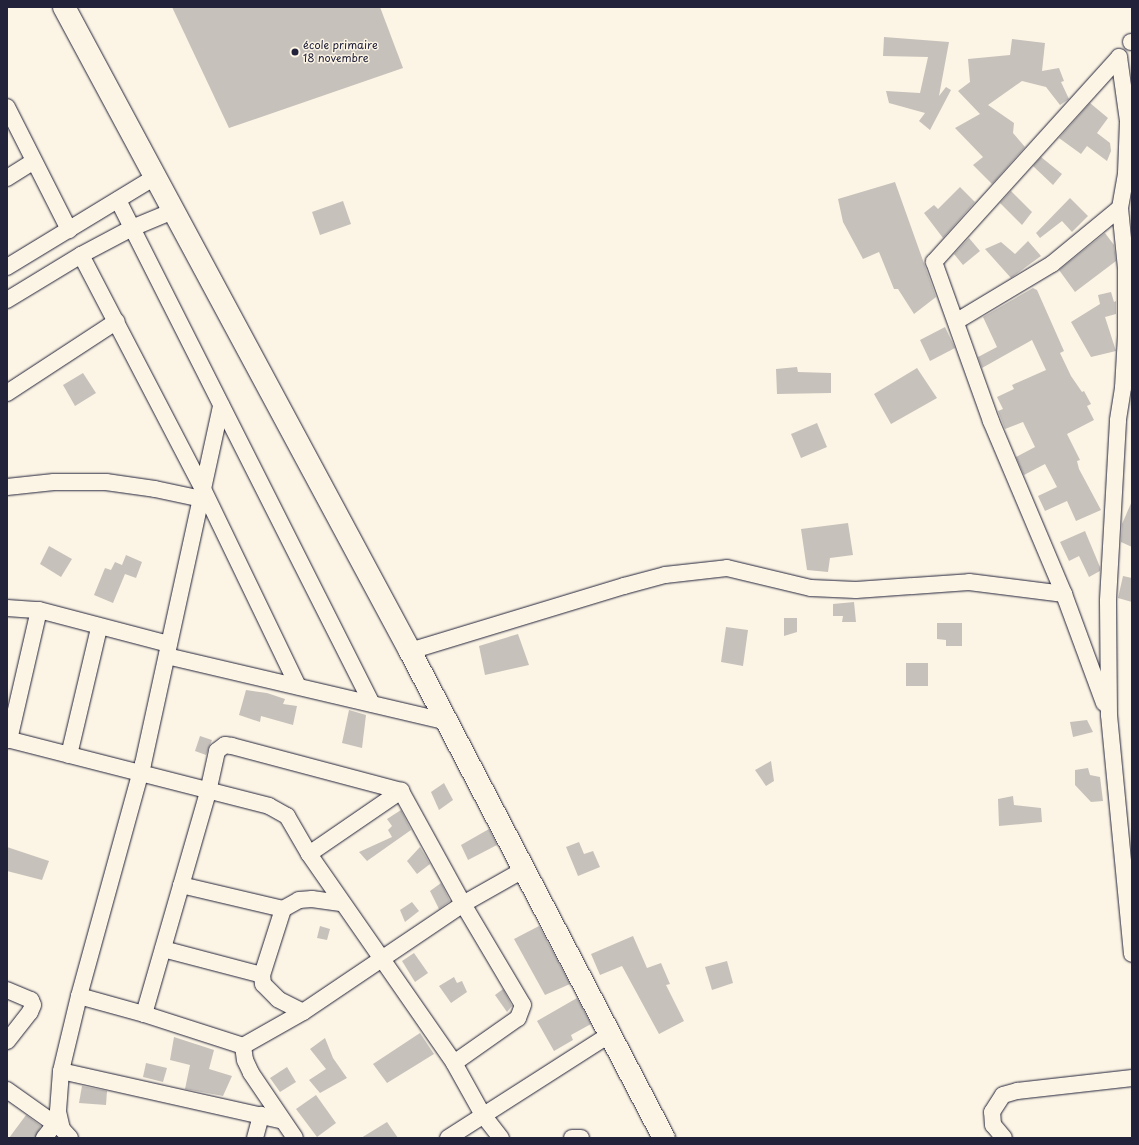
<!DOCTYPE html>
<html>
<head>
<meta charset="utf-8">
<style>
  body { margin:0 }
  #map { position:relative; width:1139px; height:1145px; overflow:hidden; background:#fcf5e5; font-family:"Playpen Sans",sans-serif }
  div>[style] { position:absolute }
  .building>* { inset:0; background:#c6c1bb }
  .roads { filter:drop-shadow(0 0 1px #22223b) drop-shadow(0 0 1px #22223b) }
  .minor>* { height:16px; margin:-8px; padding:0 8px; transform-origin:8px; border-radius:8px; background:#fcf5e5 }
  .secondary>* { height:22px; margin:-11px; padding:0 11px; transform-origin:11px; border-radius:11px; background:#fcf5e5 }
  .dots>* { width:11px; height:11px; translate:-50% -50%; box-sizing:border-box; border:2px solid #fcf5e5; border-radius:50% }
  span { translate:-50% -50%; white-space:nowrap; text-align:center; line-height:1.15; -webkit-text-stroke:3px #fcf5e5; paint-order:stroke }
  .poi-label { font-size:11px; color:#22223b }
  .left { translate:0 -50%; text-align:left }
  .frame { position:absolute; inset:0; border:8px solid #22223b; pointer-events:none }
</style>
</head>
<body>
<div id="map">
  <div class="building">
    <i style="clip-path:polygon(172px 7px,380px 7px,403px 68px,229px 128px)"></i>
    <i style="clip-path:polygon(884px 37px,949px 42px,939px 96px,946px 87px,951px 90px,930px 130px,919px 121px,925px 113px,889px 103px,886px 91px,920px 93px,928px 57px,883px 56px)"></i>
    <i style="clip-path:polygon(1012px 39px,1045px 43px,1042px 71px,1059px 68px,1064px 81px,1061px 82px,1069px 99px,1060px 105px,1046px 87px,1022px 81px,988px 105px,1014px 123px,1013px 133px,1025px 147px,992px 184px,973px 165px,983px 157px,955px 128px,980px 114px,958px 91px,970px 82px,968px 59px,1010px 55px)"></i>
    <i style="clip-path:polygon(1090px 103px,1108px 118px,1097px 133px,1110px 143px,1111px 151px,1107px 161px,1087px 146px,1081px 154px,1059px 138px)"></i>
    <i style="clip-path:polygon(1041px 157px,1062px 174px,1053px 185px,1033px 166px)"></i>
    <i style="clip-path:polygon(895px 182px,936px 297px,914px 314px,898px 289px,894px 289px,879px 252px,863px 259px,843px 222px,838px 199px)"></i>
    <i style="clip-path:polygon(960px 187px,975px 202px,943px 238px,924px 213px,934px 205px,938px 209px)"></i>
    <i style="clip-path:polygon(1011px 191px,1032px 212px,1022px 225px,1000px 203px)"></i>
    <i style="clip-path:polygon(1070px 198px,1088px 216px,1072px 232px,1062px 221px,1040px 238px,1036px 233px)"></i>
    <i style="clip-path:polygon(343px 201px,351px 224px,320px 235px,312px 212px)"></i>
    <i style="clip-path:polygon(1105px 233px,1114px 245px,1116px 261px,1075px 292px,1059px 270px)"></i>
    <i style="clip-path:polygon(969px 238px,980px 251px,963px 265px,954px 254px)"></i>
    <i style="clip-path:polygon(1028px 241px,1041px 256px,1011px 278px,985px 249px,1001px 242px,1015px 254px)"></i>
    <i style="clip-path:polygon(1033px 288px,1037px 290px,1064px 351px,1060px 353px,1071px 376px,1082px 392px,1084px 391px,1091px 404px,1087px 406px,1094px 420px,1067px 434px,1080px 460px,1077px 461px,1079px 469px,1101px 510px,1076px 521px,1067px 501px,1045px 511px,1038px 496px,1057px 487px,1045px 464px,1024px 475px,1016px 457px,1035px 447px,1023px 422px,1005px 429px,998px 411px,1003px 409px,997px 397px,1014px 389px,1012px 385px,1046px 370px,1032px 340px,982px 368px,978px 357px,997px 347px,983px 317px)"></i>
    <i style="clip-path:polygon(1111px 292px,1114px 302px,1116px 301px,1116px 314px,1105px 317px,1116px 351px,1091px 357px,1071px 322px,1100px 304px,1098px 295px)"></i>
    <i style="clip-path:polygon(945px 327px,955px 348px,930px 361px,920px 340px)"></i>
    <i style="clip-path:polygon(797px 367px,798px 372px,831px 373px,831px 393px,777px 394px,776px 369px)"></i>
    <i style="clip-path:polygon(917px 368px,937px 398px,891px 424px,874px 394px)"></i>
    <i style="clip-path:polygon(83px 373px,96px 393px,75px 406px,63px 385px)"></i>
    <i style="clip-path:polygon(817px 423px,827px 447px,801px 458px,791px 434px)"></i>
    <i style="clip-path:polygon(1132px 501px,1132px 547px,1121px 542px,1122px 524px)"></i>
    <i style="clip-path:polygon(848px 523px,853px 555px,830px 558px,828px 572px,807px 570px,801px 529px)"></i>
    <i style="clip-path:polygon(1085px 531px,1100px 567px,1100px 571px,1089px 577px,1079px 556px,1069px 561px,1060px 542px)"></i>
    <i style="clip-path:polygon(49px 546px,72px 559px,61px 577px,40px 564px)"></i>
    <i style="clip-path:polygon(126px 555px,142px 562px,136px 578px,125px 574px,113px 603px,94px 595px,105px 568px,111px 570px,115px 562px,122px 565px)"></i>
    <i style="clip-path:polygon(1123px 576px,1132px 578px,1132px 602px,1118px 598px)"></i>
    <i style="clip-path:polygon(854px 602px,856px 622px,842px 622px,843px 616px,833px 616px,833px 604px)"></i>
    <i style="clip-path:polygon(784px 618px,797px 618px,797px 632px,784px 636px)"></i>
    <i style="clip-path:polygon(937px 623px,962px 623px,962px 646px,946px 646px,946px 640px,937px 639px)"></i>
    <i style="clip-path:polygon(726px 627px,748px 630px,743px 666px,721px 662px)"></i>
    <i style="clip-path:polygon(518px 634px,529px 665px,485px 675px,479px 646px)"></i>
    <i style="clip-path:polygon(906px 663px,928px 663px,928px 686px,906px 686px)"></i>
    <i style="clip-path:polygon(246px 690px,267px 693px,285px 699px,283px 704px,297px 706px,293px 725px,261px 716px,260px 722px,239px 715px)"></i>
    <i style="clip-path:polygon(349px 710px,366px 715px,362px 748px,342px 743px)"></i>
    <i style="clip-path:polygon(1087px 720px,1093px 732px,1073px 737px,1070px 722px)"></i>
    <i style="clip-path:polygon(200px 736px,212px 740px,206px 755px,195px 751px)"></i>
    <i style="clip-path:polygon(771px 761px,774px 781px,766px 786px,755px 770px)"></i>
    <i style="clip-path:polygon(1088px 768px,1090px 775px,1100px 777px,1103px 801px,1091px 802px,1075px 785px,1075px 770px)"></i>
    <i style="clip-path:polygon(444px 783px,453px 800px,439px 810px,431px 792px)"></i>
    <i style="clip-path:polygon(1013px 796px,1014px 805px,1041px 808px,1042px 822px,999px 826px,998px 799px)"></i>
    <i style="clip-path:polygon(401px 810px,411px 830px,367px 861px,359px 852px,392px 837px,388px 830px,392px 826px,387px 819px)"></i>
    <i style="clip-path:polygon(489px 829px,497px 845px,468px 860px,461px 845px)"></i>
    <i style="clip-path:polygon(579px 842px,584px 854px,593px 851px,600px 867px,578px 876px,566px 847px)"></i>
    <i style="clip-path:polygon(7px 847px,49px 861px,42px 880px,7px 871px)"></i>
    <i style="clip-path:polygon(420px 847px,430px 864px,417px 874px,407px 861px)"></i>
    <i style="clip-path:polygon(441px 883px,450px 901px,439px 909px,430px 891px)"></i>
    <i style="clip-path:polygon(412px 902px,419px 911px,405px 922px,400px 910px)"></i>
    <i style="clip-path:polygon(320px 926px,330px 929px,327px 940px,317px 938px)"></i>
    <i style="clip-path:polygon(539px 926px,570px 984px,545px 995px,514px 939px)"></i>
    <i style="clip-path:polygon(633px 936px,647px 968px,661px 963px,670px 984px,666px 985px,684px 1021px,659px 1034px,622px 966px,600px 975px,591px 954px)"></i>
    <i style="clip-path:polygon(414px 953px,428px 973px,415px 982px,402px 961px)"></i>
    <i style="clip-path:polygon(727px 961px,733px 983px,712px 990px,705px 967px)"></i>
    <i style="clip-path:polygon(454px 977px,457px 983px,462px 981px,467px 992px,451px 1003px,439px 986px)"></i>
    <i style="clip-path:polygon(503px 989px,512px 1006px,507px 1012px,495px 995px)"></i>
    <i style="clip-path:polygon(577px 998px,591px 1024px,571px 1035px,573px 1040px,554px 1051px,537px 1021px)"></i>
    <i style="clip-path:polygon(420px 1033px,434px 1054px,387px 1083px,373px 1064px)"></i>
    <i style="clip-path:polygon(174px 1037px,214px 1050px,209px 1069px,232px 1076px,223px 1096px,185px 1089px,190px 1065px,170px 1060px)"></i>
    <i style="clip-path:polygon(325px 1038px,333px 1058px,347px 1078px,320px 1093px,309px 1080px,326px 1069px,310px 1049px)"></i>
    <i style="clip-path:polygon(146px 1063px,167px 1068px,163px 1082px,143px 1077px)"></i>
    <i style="clip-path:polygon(287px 1067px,296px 1082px,280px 1092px,270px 1078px)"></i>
    <i style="clip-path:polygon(82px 1086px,107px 1091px,106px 1105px,79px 1103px)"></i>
    <i style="clip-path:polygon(316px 1095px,336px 1123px,317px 1137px,296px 1109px)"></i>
    <i style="clip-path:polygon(26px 1115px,41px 1126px,35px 1138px,9px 1138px)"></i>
    <i style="clip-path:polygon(387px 1122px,398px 1138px,361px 1138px)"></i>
  </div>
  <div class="roads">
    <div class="minor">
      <i style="left:1131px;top:42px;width:1px"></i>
      <i style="left:1119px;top:57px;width:65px;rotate:82deg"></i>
      <i style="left:1128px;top:121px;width:53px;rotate:92.2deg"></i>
      <i style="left:1126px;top:174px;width:35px;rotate:100deg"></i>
      <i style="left:1120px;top:208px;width:60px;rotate:84.3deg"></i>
      <i style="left:1126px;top:268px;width:68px;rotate:90deg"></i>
      <i style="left:1126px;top:336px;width:52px;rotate:93.3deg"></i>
      <i style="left:1123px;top:388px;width:33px;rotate:99deg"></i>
      <i style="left:1118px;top:421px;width:180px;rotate:93.2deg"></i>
      <i style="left:1108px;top:601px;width:114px;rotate:89.5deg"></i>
      <i style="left:1109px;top:715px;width:240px;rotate:84.5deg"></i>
      <i style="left:7px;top:107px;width:138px;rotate:63.2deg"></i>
      <i style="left:7px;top:178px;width:31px;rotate:-32deg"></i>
      <i style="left:118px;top:200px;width:564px;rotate:63.25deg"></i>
      <i style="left:81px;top:255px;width:264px;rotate:62.5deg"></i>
      <i style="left:203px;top:489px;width:219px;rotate:64.3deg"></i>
      <i style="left:7px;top:267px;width:173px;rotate:-31.3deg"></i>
      <i style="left:7px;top:300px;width:87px;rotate:-31.3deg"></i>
      <i style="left:81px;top:255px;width:58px;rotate:-27.9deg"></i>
      <i style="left:132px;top:228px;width:44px;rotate:-22.5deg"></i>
      <i style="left:957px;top:321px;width:111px;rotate:-31deg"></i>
      <i style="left:1052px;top:264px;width:88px;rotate:-39.5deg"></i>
      <i style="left:7px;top:393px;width:131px;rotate:-33.2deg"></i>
      <i style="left:7px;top:487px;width:47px;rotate:-6.1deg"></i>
      <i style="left:54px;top:482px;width:52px"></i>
      <i style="left:106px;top:482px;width:49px;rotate:8.1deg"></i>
      <i style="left:155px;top:489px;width:48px;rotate:12deg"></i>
      <i style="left:7px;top:608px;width:32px;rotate:4deg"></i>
      <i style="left:39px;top:610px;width:134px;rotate:14.7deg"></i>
      <i style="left:410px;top:651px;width:224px;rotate:-16.9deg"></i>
      <i style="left:624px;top:586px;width:42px;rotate:-15deg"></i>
      <i style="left:665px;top:575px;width:62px;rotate:-6.4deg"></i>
      <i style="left:727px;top:568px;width:86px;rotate:13.4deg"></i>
      <i style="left:811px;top:588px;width:45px;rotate:2.5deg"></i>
      <i style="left:856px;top:590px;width:113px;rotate:-4deg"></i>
      <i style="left:969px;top:582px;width:96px;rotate:7.2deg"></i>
      <i style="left:167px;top:656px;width:285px;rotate:13.2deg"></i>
      <i style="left:1104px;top:703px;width:116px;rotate:-110.2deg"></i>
      <i style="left:1064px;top:594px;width:188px;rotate:-112.9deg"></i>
      <i style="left:991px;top:421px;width:169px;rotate:-109.7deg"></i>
      <i style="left:934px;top:262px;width:276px;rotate:-47.9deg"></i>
      <i style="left:7px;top:739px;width:270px;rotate:14.3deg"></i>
      <i style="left:269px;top:806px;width:21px;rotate:29deg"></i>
      <i style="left:287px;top:816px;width:44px;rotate:59.9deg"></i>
      <i style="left:309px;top:854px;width:254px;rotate:55.2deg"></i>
      <i style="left:454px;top:1063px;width:60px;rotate:60.9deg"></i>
      <i style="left:483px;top:1115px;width:29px;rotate:52deg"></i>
      <i style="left:9px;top:740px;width:133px;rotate:-77deg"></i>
      <i style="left:69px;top:755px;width:130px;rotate:-76.7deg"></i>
      <i style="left:309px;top:854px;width:112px;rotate:-34.4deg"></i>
      <i style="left:181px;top:885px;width:105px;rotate:13.2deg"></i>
      <i style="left:163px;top:949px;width:102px;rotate:14.7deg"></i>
      <i style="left:7px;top:990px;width:26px;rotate:23deg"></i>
      <i style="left:31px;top:1000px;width:5px;rotate:68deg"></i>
      <i style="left:33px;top:1005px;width:8px;rotate:113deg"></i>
      <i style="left:30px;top:1012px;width:37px;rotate:128deg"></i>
      <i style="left:79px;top:996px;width:67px;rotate:15.5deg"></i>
      <i style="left:144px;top:1014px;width:104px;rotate:17.9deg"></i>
      <i style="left:243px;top:1046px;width:69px;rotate:-29.5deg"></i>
      <i style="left:303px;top:1012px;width:193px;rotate:-34deg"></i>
      <i style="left:463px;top:904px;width:69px;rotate:-29.5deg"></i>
      <i style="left:303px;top:1012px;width:28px;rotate:-153deg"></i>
      <i style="left:278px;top:999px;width:21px;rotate:-135deg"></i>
      <i style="left:263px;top:984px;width:9px;rotate:-96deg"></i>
      <i style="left:262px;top:975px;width:69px;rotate:-72.3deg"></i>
      <i style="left:283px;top:909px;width:18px;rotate:-29deg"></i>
      <i style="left:299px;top:900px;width:13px;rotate:-4deg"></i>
      <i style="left:312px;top:899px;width:29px;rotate:8deg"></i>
      <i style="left:144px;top:1014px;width:231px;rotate:-73.9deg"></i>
      <i style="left:208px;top:792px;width:42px;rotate:-77.6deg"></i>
      <i style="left:217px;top:751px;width:10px;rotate:-37deg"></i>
      <i style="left:225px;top:745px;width:7px;rotate:8deg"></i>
      <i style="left:232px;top:746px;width:175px;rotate:14.9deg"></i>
      <i style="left:401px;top:791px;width:129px;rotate:61.2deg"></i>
      <i style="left:463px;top:904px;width:117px;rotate:59.3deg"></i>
      <i style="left:523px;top:1005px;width:14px;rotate:111deg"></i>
      <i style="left:518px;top:1018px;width:78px;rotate:144.9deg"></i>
      <i style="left:243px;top:1046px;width:14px;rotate:82deg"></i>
      <i style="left:245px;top:1060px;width:14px;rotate:65deg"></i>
      <i style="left:251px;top:1073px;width:78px;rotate:55.9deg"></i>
      <i style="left:61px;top:1071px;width:225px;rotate:12.6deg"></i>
      <i style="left:7px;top:1090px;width:67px;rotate:35.3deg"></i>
      <i style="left:62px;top:1129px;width:12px;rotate:48deg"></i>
      <i style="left:62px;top:1129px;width:18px;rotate:-103deg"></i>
      <i style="left:58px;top:1111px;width:40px;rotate:-85.7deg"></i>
      <i style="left:61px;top:1071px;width:77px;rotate:-76.5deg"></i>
      <i style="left:79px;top:996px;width:241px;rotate:-74.6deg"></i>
      <i style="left:143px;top:764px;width:367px;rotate:-77.7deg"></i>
      <i style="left:44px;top:1138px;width:18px;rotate:-52deg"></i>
      <i style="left:255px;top:1138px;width:24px;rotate:-75deg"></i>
      <i style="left:448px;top:1138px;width:191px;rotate:-32.6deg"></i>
      <i style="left:572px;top:1138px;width:9px"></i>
      <i style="left:1004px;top:1138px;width:17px;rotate:-130deg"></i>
      <i style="left:993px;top:1125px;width:13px;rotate:-94deg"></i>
      <i style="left:992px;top:1112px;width:20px;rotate:-57deg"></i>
      <i style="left:1003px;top:1095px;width:15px;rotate:-16deg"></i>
      <i style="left:1017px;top:1091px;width:116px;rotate:-6.4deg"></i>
    </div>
    <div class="secondary">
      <i style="left:64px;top:7px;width:731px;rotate:61.75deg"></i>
      <i style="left:410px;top:651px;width:549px;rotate:62.46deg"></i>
    </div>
  </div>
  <div class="dots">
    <i style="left:295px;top:52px;background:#22223b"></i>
  </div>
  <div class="poi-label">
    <span class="left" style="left:303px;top:52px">école primaire<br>18 novembre</span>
  </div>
  <div class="frame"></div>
</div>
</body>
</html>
